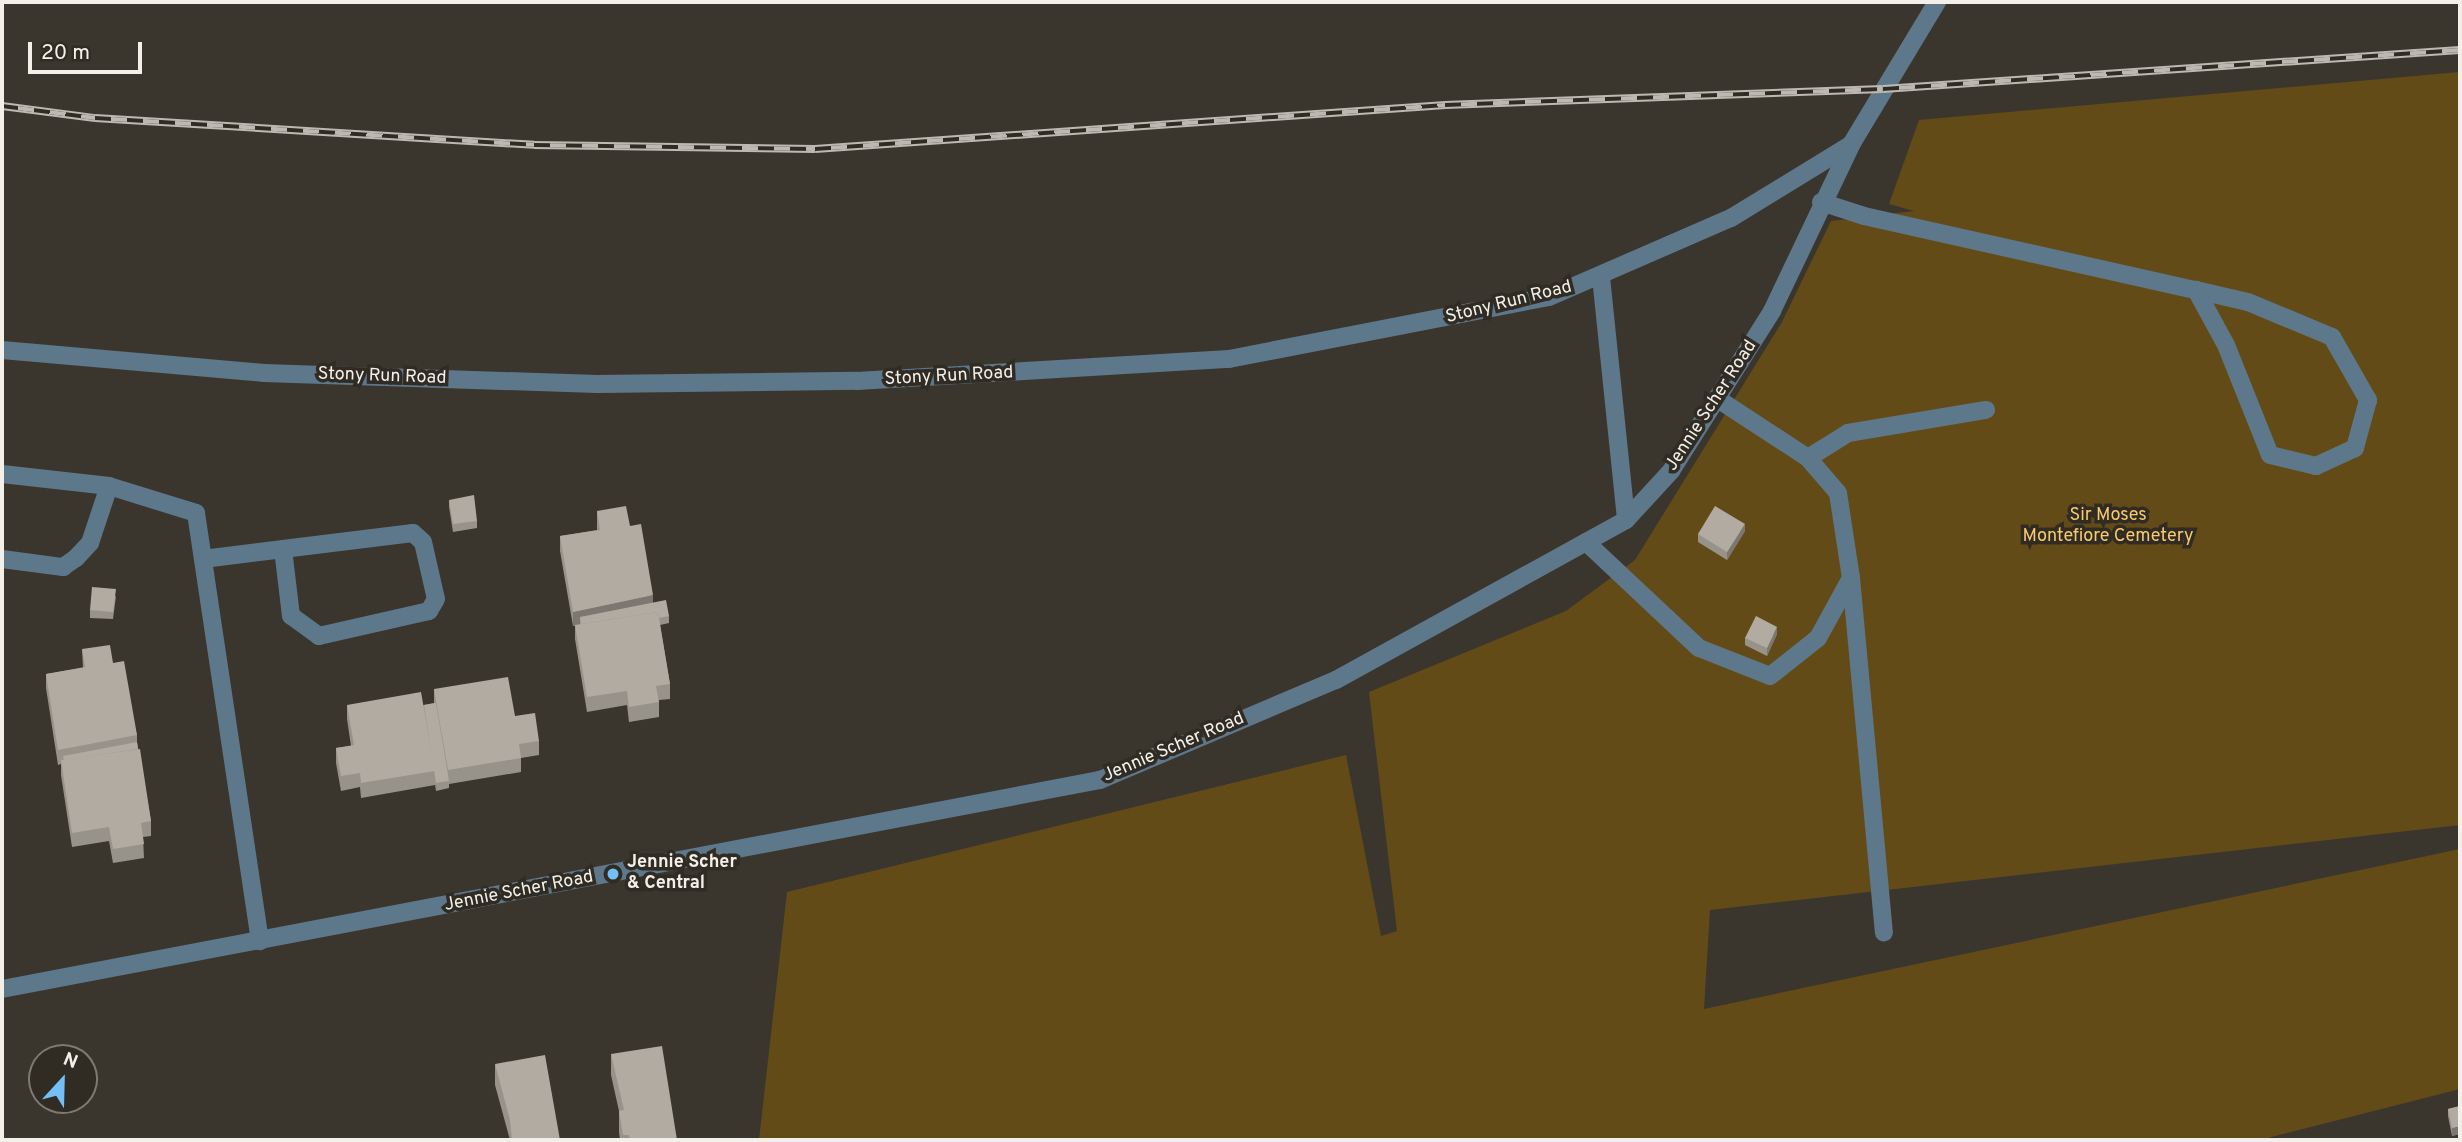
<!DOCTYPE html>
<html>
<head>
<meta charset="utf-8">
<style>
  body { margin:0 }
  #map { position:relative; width:2462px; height:1142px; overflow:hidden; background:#3b362d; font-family:Overpass,sans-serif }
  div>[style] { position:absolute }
  .green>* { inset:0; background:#634b18 }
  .service>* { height:18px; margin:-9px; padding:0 9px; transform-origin:9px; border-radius:9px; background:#5e788b }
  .tertiary>* { height:18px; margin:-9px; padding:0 9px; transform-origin:9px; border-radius:9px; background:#5e788b }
  .rail>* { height:8px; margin-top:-4px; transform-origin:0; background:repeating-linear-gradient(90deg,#302c24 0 16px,#bdb9b2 0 32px); box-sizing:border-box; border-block:2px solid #bdb9b2 }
  .wall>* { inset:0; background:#98938a }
  .shaded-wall>* { inset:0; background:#7c7871 }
  .building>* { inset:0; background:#b1aba1 }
  .dots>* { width:19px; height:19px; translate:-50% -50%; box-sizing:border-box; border:4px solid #302c24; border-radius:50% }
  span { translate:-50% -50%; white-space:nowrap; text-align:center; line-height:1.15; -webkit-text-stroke:7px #302c24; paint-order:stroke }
  .street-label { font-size:18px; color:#f3f0ea }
  .park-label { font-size:18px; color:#f9ca6c }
  .poi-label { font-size:18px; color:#f3f0ea; font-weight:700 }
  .left { translate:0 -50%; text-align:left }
  .frame { position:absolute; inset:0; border:4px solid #f3f0ea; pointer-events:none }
  .north { position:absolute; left:28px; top:1044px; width:70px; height:70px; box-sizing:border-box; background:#302c24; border:2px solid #7e7a73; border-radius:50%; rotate:22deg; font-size:19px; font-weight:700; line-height:28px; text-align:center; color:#f3f0ea }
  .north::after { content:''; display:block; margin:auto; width:24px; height:32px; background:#74c0f6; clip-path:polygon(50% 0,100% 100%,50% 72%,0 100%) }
  .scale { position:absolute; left:28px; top:42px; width:114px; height:32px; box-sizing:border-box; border:4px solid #f3f0ea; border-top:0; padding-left:9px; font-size:21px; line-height:24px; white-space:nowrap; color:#f3f0ea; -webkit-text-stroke:5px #302c24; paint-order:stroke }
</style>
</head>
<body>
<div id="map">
  <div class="green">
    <i style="clip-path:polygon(2460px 72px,2460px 825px,1710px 910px,1704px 1009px,2460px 849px,2460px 1089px,2260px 1140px,759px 1140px,787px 892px,1346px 755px,1381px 936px,1397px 931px,1369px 692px,1566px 611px,1635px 560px,1782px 322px,1831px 221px,1914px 211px,1889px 204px,1919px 120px)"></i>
  </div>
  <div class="service">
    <i style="left:1821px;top:202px;width:45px;rotate:18deg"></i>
    <i style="left:1864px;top:216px;width:340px;rotate:12.6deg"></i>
    <i style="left:2196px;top:290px;width:53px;rotate:13deg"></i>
    <i style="left:2248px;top:302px;width:91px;rotate:22.6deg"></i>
    <i style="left:2332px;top:337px;width:73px;rotate:60.3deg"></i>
    <i style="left:2368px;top:400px;width:50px;rotate:105.2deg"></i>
    <i style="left:2355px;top:448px;width:43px;rotate:155.2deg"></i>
    <i style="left:2316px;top:466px;width:47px;rotate:-166.6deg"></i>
    <i style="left:2270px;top:455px;width:118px;rotate:-111.8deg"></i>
    <i style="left:2226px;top:345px;width:63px;rotate:-118.6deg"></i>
    <i style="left:1808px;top:458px;width:47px;rotate:-32deg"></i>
    <i style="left:1848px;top:433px;width:140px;rotate:-9.5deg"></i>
    <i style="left:2px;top:474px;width:108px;rotate:6.4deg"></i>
    <i style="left:109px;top:486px;width:91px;rotate:17.2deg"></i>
    <i style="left:196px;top:513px;width:433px;rotate:81.5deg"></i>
    <i style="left:1586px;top:542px;width:155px;rotate:43.2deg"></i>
    <i style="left:1699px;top:648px;width:76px;rotate:21.5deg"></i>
    <i style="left:1770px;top:676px;width:61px;rotate:-38.4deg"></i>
    <i style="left:1818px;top:638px;width:68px;rotate:-61.2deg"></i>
    <i style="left:1851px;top:578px;width:86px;rotate:-98.7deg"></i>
    <i style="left:1838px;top:493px;width:46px;rotate:-130.6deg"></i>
    <i style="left:1808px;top:458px;width:108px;rotate:-146.8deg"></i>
    <i style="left:2px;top:559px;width:62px;rotate:7.5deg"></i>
    <i style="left:63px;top:567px;width:16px;rotate:-35deg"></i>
    <i style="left:76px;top:558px;width:21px;rotate:-47deg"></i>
    <i style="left:90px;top:543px;width:60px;rotate:-71.6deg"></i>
    <i style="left:203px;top:559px;width:81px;rotate:-7.1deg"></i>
    <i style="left:283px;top:549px;width:131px;rotate:-7deg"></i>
    <i style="left:413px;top:533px;width:13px;rotate:42deg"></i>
    <i style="left:423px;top:542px;width:58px;rotate:77.2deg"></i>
    <i style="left:436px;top:599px;width:14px;rotate:120deg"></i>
    <i style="left:429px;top:611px;width:113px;rotate:167.2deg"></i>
    <i style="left:319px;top:636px;width:34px;rotate:-144deg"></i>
    <i style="left:291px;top:616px;width:67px;rotate:-96.8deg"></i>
    <i style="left:1851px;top:578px;width:356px;rotate:84.7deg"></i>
  </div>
  <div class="tertiary">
    <i style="left:1601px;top:277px;width:244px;rotate:84.1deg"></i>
    <i style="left:2px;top:350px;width:263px;rotate:5deg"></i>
    <i style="left:264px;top:373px;width:333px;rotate:1.9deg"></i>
    <i style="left:597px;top:384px;width:260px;rotate:-0.7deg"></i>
    <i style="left:857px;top:381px;width:373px;rotate:-3.4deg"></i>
    <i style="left:1229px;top:359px;width:326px;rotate:-11deg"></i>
    <i style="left:1549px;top:297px;width:198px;rotate:-23.5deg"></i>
    <i style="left:1731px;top:218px;width:140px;rotate:-31.5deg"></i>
    <i style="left:2px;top:989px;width:1118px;rotate:-10.78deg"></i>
    <i style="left:1100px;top:780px;width:256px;rotate:-23deg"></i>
    <i style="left:1336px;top:680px;width:331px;rotate:-28.9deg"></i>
    <i style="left:1626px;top:520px;width:67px;rotate:-47.4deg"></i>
    <i style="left:1671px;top:471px;width:189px;rotate:-57.7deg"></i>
    <i style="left:1772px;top:311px;width:186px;rotate:-64.5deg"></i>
    <i style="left:1852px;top:143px;width:165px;rotate:-58.9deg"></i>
  </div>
  <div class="rail">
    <i style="left:2px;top:106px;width:94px;rotate:7.4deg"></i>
    <i style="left:95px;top:118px;width:440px;rotate:3.5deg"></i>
    <i style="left:534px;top:145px;width:281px;rotate:0.8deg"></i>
    <i style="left:815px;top:149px;width:632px;rotate:-4deg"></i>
    <i style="left:1445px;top:105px;width:438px;rotate:-2.1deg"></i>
    <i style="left:1883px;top:89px;width:578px;rotate:-3.87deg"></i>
  </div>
  <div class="wall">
    <i style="clip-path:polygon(449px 500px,477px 521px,477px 528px,453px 532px,449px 507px)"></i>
    <i style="clip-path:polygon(597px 511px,630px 526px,653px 603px,669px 616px,669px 623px,660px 625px,670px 684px,670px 699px,659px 700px,659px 717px,629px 722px,627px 705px,587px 712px,575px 639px,575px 626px,573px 626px,560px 551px,560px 536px,597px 530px)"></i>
    <i style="clip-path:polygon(1745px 531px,1727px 560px,1698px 542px,1698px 534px)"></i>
    <i style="clip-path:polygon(116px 596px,113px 619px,90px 618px,90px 610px)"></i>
    <i style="clip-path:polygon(1777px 634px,1767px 656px,1745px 645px,1745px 638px)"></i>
    <i style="clip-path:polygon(82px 649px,113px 663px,137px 735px,137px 742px,151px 821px,151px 836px,143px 837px,144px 858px,113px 863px,109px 841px,72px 847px,61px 775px,61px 764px,58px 765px,46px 688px,46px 674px,83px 668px)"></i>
    <i style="clip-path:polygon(434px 689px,515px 716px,539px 741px,539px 755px,521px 758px,521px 772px,449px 784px,449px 788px,436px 791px,435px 784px,435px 785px,361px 798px,360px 787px,341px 791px,336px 763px,336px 748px,351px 746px,347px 719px,347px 705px,424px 705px,434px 703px)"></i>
    <i style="clip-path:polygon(611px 1054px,677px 1140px,620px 1140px,619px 1132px,619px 1111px,611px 1075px)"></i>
    <i style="clip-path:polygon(495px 1064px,560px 1140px,510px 1140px,495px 1085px)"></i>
    <i style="clip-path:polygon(2460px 1106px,2460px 1134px,2452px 1136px,2448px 1116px,2448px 1109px)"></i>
  </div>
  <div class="shaded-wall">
    <i style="clip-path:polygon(1745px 524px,1745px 531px,1727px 560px,1727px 552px)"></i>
    <i style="clip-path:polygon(653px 595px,653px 610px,580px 617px,580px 625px,573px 626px,573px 612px)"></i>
    <i style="clip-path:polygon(1777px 627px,1777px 634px,1767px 656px,1767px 648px)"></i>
    <i style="clip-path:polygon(2460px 1126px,2460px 1134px,2452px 1136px,2452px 1128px)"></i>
  </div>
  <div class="building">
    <i style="clip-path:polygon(474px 495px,477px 521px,453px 524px,449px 500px)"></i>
    <i style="clip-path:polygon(626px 506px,630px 526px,641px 524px,653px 595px,573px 612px,560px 536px,600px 530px,597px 511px)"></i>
    <i style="clip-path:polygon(1715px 506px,1745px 524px,1727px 552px,1698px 534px)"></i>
    <i style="clip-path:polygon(92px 587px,116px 589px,113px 612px,90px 610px)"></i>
    <i style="clip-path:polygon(666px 600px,669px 616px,659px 618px,658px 612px,581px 624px,580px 617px)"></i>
    <i style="clip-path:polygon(658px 612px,670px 684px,656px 686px,659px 702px,629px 707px,627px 691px,587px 697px,575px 625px)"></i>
    <i style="clip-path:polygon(1756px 616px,1777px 627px,1767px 648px,1745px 638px)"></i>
    <i style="clip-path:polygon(110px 645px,113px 663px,124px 661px,137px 735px,58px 750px,46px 674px,85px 667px,82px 649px)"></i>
    <i style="clip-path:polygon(508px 677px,515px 716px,535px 713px,539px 741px,519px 744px,521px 758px,448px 770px,434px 689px)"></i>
    <i style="clip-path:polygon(421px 692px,435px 771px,361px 783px,360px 773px,341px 776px,336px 748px,354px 745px,347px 705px)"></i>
    <i style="clip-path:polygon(436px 703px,449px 781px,436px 783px,424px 705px)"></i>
    <i style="clip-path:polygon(137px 742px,138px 749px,64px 760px,63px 756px)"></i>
    <i style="clip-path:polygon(140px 749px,151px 821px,141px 823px,144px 844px,113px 849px,109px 827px,72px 833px,61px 760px)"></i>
    <i style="clip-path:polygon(662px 1046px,677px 1140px,630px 1140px,629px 1135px,623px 1135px,619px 1111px,624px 1110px,611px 1054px)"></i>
    <i style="clip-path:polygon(545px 1055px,560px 1140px,512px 1140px,510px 1120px,495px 1064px)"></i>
    <i style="clip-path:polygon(2460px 1106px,2460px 1126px,2452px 1128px,2448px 1109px)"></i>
  </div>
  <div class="dots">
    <i style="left:613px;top:874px;background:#74c0f6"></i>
  </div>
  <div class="street-label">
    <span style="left:1509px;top:303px;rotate:-14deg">Stony Run Road</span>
    <span style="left:382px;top:377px;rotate:2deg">Stony Run Road</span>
    <span style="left:949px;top:377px;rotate:-3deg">Stony Run Road</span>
    <span style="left:1712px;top:406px;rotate:-57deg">Jennie Scher Road</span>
    <span style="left:1174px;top:748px;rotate:-23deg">Jennie Scher Road</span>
    <span style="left:519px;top:892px;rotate:-11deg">Jennie Scher Road</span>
  </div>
  <div class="park-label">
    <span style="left:2108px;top:527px">Sir Moses<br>Montefiore Cemetery</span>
  </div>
  <div class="poi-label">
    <span class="left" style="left:627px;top:874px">Jennie Scher<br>&amp; Central</span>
  </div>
  <div class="frame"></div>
  <div class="north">N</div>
  <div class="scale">20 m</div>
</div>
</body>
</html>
